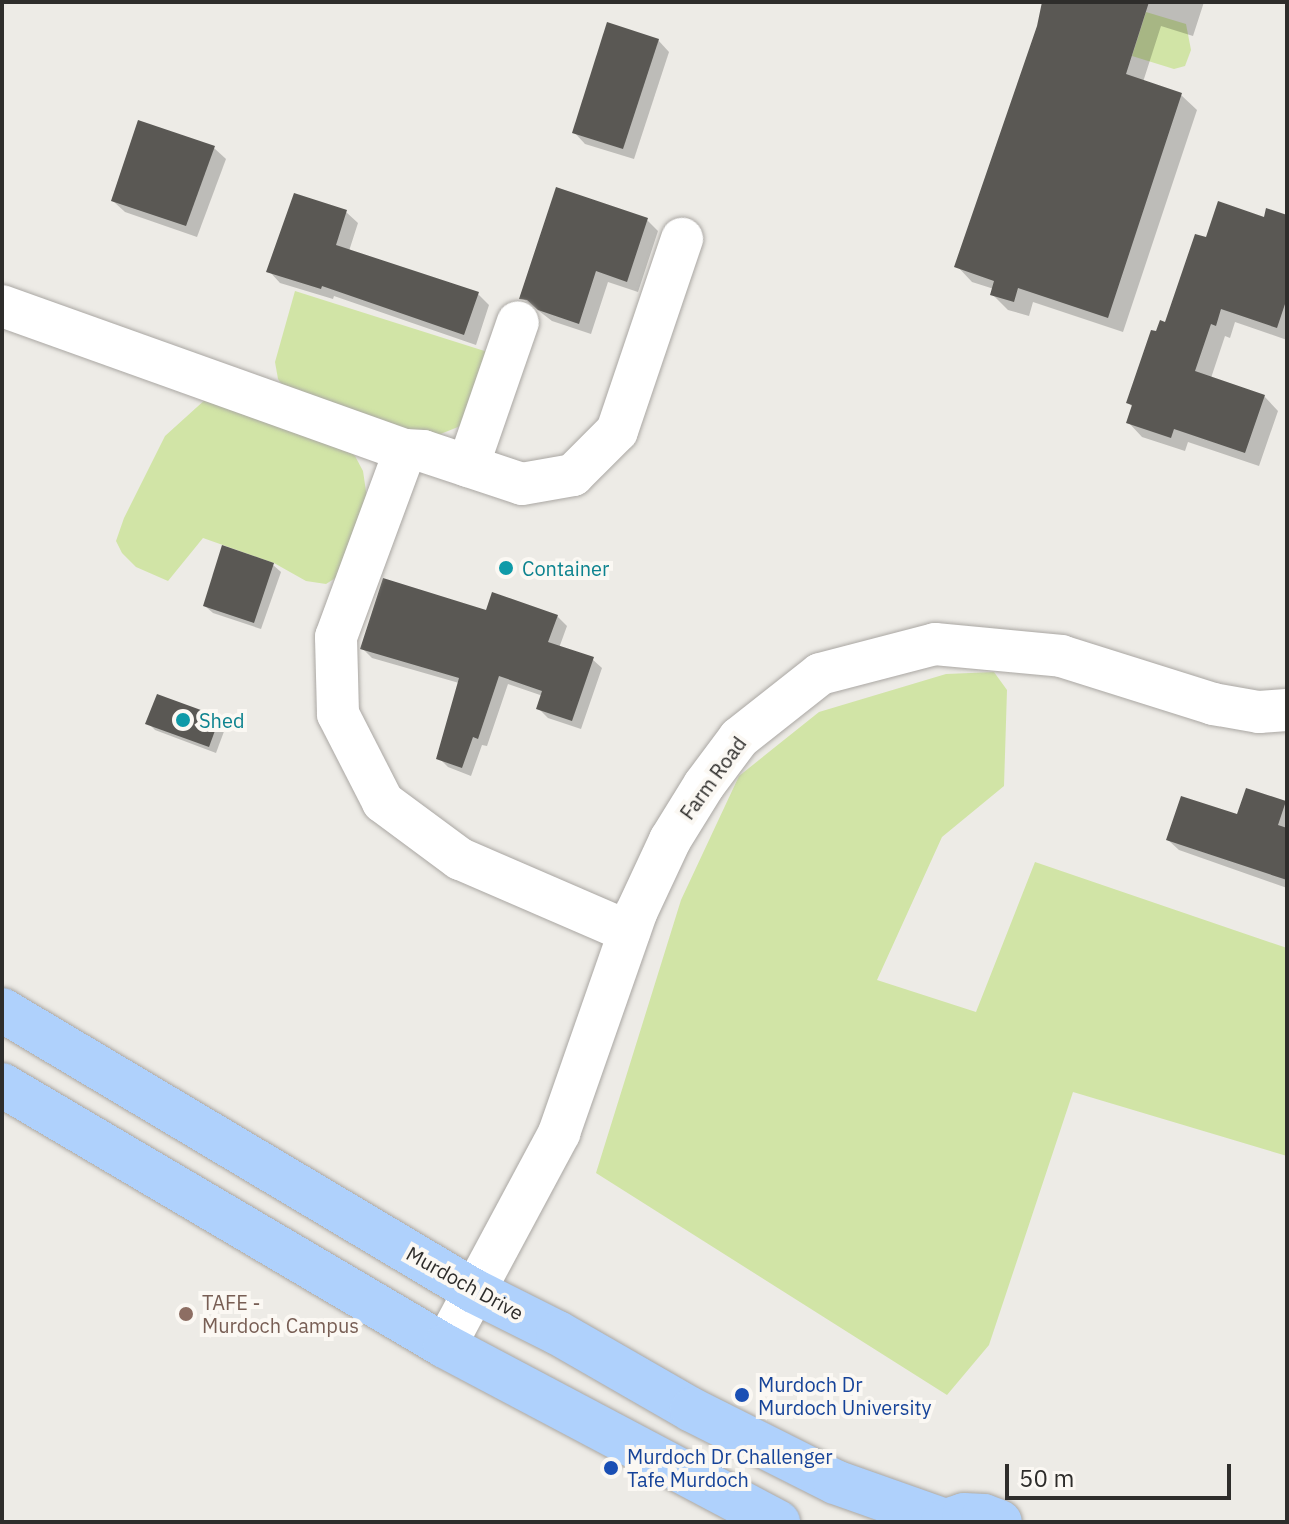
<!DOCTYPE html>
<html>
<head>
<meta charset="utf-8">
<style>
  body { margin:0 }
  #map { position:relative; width:1289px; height:1524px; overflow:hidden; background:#edebe6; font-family:"IBM Plex Sans",sans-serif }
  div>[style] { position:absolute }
  .green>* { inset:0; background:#d1e4a6 }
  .shadow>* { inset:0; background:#0003 }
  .building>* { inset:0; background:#5a5854 }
  .roads { filter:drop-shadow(0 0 2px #aaa7a3) drop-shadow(0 0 2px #aaa7a3) }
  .minor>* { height:42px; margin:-21px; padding:0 21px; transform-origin:21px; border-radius:21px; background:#fff }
  .major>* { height:44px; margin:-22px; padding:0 22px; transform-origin:22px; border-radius:22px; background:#afd1fc }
  .dots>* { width:22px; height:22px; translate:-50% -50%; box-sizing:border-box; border:4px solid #fbf8f3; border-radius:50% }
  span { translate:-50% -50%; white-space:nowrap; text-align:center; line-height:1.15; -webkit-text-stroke:8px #fbf8f3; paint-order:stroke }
  .culture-label { font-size:20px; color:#0d838f }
  .left { translate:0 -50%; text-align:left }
  .street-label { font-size:20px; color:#2e2d2b }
  .education-label { font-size:20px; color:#785e54 }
  .transit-label { font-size:20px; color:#164399 }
  .frame { position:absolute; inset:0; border:4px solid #2e2d2b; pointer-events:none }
  .scale { position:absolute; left:1005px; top:1464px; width:226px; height:36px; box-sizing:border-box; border:4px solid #2e2d2b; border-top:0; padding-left:10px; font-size:24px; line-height:28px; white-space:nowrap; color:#2e2d2b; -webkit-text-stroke:6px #fbf8f3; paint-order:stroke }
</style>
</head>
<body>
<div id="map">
  <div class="green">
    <i style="clip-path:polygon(1146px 12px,1186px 24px,1191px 50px,1185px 66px,1174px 69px,1132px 56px)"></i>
    <i style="clip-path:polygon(295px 291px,494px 354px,468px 423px,438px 435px,397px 429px,285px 389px,278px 379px,275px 362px)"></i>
    <i style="clip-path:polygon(207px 398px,336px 437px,355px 456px,363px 471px,368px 505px,337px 577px,326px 584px,306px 581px,274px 563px,203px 538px,168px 581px,136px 567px,122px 553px,116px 541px,124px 518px,165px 436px)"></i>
    <i style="clip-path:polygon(994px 672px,1007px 690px,1004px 786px,942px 837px,877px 980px,976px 1012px,1035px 862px,1287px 948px,1287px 1156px,1073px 1092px,989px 1345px,947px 1395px,596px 1173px,681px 900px,739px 776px,819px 712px,946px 674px)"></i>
  </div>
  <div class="shadow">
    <i style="clip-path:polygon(1046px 2px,1204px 2px,1193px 36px,1161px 26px,1143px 82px,1181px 95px,1197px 110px,1123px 332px,1033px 302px,1029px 316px,1008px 310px,993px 295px,994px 289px,972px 282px,957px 266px)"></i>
    <i style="clip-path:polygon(658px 40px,669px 52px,634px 159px,585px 144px,574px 132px)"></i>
    <i style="clip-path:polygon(140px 122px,214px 148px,226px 159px,197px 237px,125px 212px,113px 201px)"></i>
    <i style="clip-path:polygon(346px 212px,358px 223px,349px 251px,478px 294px,489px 305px,476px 345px,334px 296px,333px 299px,280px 283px,269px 271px)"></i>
    <i style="clip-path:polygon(1287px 217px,1287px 340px,1235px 322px,1230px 338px,1225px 336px,1211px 378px,1264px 396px,1278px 411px,1259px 466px,1188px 442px,1185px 451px,1142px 437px,1128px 422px,1133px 407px,1128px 403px,1157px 334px,1166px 325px,1207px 240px,1265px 220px)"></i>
    <i style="clip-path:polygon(647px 220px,658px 231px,638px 292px,608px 282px,591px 334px,552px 321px,522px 298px)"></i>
    <i style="clip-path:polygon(273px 565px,281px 572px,261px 629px,213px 613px,205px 606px)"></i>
    <i style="clip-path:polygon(487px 613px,557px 616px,567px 626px,559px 648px,592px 659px,602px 668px,581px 729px,548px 718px,538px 708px,543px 696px,508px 684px,487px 746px,482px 745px,471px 776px,448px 767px,439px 758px,459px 683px,372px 658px,363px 649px)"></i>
    <i style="clip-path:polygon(218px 719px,226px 726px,216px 753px,155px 730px,148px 723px)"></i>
    <i style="clip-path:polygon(1247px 790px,1287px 803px,1287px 888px,1179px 850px,1168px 840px,1238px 817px)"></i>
  </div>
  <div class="building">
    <i style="clip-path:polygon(1042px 2px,1149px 2px,1126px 74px,1182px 93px,1108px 318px,1018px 288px,1014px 302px,990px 295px,994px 281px,954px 267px,1037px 26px)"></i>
    <i style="clip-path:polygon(607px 22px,659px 39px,623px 149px,572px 133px)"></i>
    <i style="clip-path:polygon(138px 120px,215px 146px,186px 226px,111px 201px)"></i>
    <i style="clip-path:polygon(556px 187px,648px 218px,627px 282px,596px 271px,579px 324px,538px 310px,527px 300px,519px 299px)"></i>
    <i style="clip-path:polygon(294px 193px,347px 210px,336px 245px,479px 292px,464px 335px,322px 286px,321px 289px,266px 272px)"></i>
    <i style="clip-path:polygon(1218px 201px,1264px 217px,1266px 208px,1287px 215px,1287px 298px,1277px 328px,1221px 309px,1216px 326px,1211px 324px,1195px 371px,1265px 395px,1245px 453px,1174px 429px,1171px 438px,1126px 423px,1132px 405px,1126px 403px,1151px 330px,1156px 331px,1160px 320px,1165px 322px,1195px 234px,1206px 237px)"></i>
    <i style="clip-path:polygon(222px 545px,274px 563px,254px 623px,203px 606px)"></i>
    <i style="clip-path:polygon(383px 578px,486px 610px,492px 592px,558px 615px,548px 642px,594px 657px,572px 721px,536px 709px,542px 691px,499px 676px,478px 739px,473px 737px,462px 768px,436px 759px,459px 678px,360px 649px)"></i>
    <i style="clip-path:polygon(157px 694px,220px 717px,209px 747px,145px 724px)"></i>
    <i style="clip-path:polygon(1246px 788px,1286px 801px,1278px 825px,1287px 828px,1287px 880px,1166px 840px,1181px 796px,1237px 814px)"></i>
  </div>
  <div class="roads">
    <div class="minor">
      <i style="left:2px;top:306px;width:428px;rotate:19.7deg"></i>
      <i style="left:468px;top:466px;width:152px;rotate:-70.9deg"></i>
      <i style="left:629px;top:932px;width:184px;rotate:-156.6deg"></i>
      <i style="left:460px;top:859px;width:96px;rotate:-143.5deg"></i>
      <i style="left:383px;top:802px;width:99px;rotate:-117.1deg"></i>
      <i style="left:338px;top:714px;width:77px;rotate:-91.5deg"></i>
      <i style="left:336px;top:637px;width:199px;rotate:-69.7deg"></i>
      <i style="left:405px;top:450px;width:18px;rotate:3deg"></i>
      <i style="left:423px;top:451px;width:104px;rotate:18.4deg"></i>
      <i style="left:522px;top:484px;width:52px;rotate:-10deg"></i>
      <i style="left:573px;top:475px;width:62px;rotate:-45deg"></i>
      <i style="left:617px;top:431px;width:203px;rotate:-71.3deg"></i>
      <i style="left:445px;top:1346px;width:242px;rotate:-61.8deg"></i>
      <i style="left:559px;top:1133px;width:233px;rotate:-70.7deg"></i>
      <i style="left:636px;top:913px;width:81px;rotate:-65deg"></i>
      <i style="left:670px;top:840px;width:65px;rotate:-58.3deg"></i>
      <i style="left:704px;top:785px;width:59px;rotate:-53.3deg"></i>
      <i style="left:739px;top:738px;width:103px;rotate:-38.3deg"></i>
      <i style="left:820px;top:674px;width:119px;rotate:-14.6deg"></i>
      <i style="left:935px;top:644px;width:127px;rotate:5.4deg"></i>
      <i style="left:1061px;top:656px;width:159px;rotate:17.5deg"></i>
      <i style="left:1213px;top:704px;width:47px;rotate:9.9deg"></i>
      <i style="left:1259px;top:712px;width:28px;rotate:-4deg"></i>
    </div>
    <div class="major">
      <i style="left:2px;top:1010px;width:549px;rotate:30.77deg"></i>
      <i style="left:474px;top:1291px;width:94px;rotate:26.6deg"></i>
      <i style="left:558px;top:1333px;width:155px;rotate:29.9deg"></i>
      <i style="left:692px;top:1410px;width:160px;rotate:26.7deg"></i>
      <i style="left:835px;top:1482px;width:117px;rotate:19.5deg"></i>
      <i style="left:2px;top:1085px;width:514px;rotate:30.51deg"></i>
      <i style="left:445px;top:1346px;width:377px;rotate:27.9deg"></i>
      <i style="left:943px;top:1522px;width:22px;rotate:-18deg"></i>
      <i style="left:964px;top:1515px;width:20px;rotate:3deg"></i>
      <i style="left:984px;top:1516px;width:17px;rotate:21deg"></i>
    </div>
  </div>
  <div class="dots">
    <i style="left:506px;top:568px;background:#0f9aa8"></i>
    <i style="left:183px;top:720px;background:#0f9aa8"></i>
    <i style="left:186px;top:1314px;background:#8d6e63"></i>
    <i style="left:742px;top:1395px;background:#1a4fb4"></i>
    <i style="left:611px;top:1468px;background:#1a4fb4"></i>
  </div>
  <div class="culture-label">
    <span class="left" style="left:522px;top:568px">Container</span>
    <span class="left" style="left:199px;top:720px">Shed</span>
  </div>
  <div class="street-label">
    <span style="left:713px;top:778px;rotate:-54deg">Farm Road</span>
    <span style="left:465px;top:1283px;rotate:29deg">Murdoch Drive</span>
  </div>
  <div class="education-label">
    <span class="left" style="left:202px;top:1314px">TAFE -<br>Murdoch Campus</span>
  </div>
  <div class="transit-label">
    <span class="left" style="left:758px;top:1396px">Murdoch Dr<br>Murdoch University</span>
    <span class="left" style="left:627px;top:1468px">Murdoch Dr Challenger<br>Tafe Murdoch</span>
  </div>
  <div class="frame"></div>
  <div class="scale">50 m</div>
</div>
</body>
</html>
